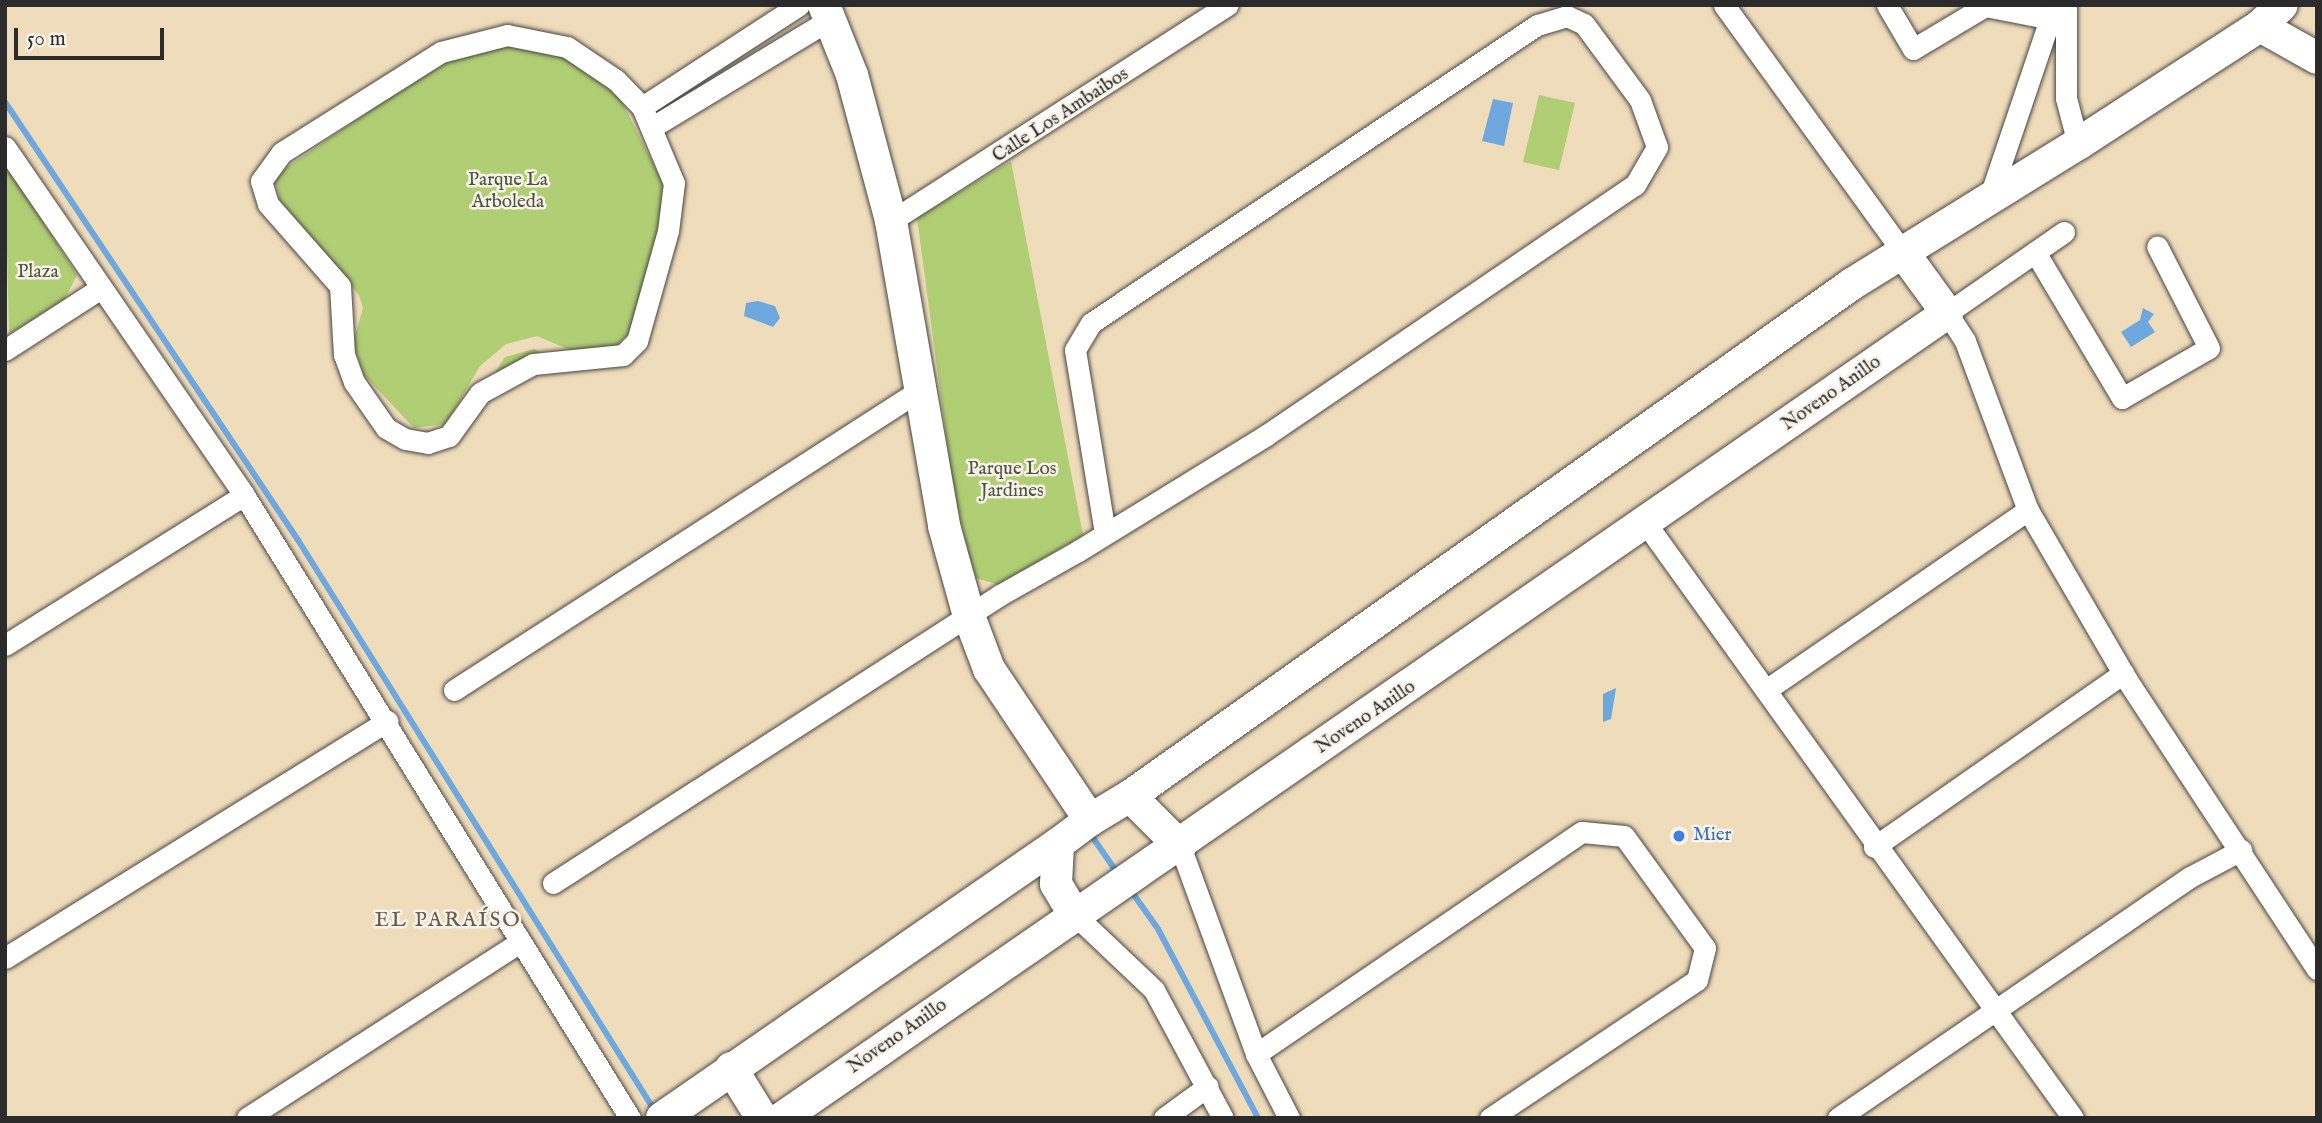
<!DOCTYPE html>
<html>
<head>
<meta charset="utf-8">
<style>
  body { margin:0 }
  #map { position:relative; width:2322px; height:1123px; overflow:hidden; background:#efdcbb; font-family:"IM FELL English",serif }
  div>[style] { position:absolute }
  .green>* { inset:0; background:#b0ce74 }
  .water>* { inset:0; background:#6fa8de }
  .stream>* { height:6px; margin:-3px; padding:0 3px; transform-origin:3px; border-radius:3px; background:#6fa8de }
  .roads { filter:drop-shadow(0 0 2px #484641) drop-shadow(0 0 2px #484641) }
  .street>* { height:21px; margin:-10.5px; padding:0 10.5px; transform-origin:10.5px; border-radius:10.5px; background:#fff }
  .secondary>* { height:32px; margin:-16px; padding:0 16px; transform-origin:16px; border-radius:16px; background:#fff }
  .dots>* { width:19px; height:19px; translate:-50% -50%; box-sizing:border-box; border:4px solid #f7f3e8; border-radius:50% }
  span { translate:-50% -50%; white-space:nowrap; text-align:center; line-height:1.15; -webkit-text-stroke:5px #f7f3e8; paint-order:stroke }
  .street-label { font-size:19px; color:#2b2b2b }
  .park-label { font-size:19px; color:#4c543d }
  .shop-label { font-size:19px; color:#366cbe }
  .left { translate:0 -50%; text-align:left }
  .neighbourhood-label { font-size:21px; color:#6b5a50; letter-spacing:2px }
  .frame { position:absolute; inset:0; border:7px solid #2b2b2b; pointer-events:none }
  .scale { position:absolute; left:14px; top:28px; width:150px; height:32px; box-sizing:border-box; border:4px solid #2b2b2b; border-top:0; padding-left:9px; font-size:21px; line-height:24px; white-space:nowrap; color:#2b2b2b; -webkit-text-stroke:5px #f7f3e8; paint-order:stroke }
</style>
</head>
<body>
<div id="map">
  <div class="green">
    <i style="clip-path:polygon(507px 44px,551px 50px,594px 74px,620px 98px,663px 183px,660px 221px,632px 329px,614px 349px,577px 353px,537px 336px,506px 344px,480px 366px,446px 424px,414px 428px,364px 375px,353px 342px,363px 308px,359px 295px,280px 200px,274px 176px,446px 59px)"></i>
    <i style="clip-path:polygon(1539px 95px,1575px 103px,1559px 170px,1523px 162px)"></i>
    <i style="clip-path:polygon(1011px 161px,1083px 535px,1000px 585px,975px 578px,954px 494px,917px 218px)"></i>
    <i style="clip-path:polygon(5px 163px,77px 275px,65px 299px,9px 334px)"></i>
    <i style="clip-path:polygon(534px 349px,546px 355px,493px 376px,505px 357px)"></i>
  </div>
  <div class="water">
    <i style="clip-path:polygon(1493px 99px,1513px 103px,1504px 146px,1482px 141px)"></i>
    <i style="clip-path:polygon(758px 301px,775px 306px,780px 318px,773px 327px,744px 316px,746px 303px)"></i>
    <i style="clip-path:polygon(2143px 308px,2154px 314px,2148px 322px,2155px 332px,2131px 347px,2121px 332px,2140px 320px)"></i>
    <i style="clip-path:polygon(1616px 688px,1611px 719px,1603px 722px,1603px 694px)"></i>
  </div>
  <div class="stream">
    <i style="left:5px;top:102px;width:527px;rotate:56.22deg"></i>
    <i style="left:298px;top:540px;width:676px;rotate:58deg"></i>
    <i style="left:1089px;top:832px;width:51px;rotate:55.4deg"></i>
    <i style="left:1129px;top:888px;width:50px;rotate:54.7deg"></i>
    <i style="left:1158px;top:929px;width:214px;rotate:62.1deg"></i>
  </div>
  <div class="roads">
    <div class="street">
      <i style="left:1724px;top:5px;width:304px;rotate:54.1deg"></i>
      <i style="left:1887px;top:5px;width:51px;rotate:59.4deg"></i>
      <i style="left:1913px;top:49px;width:84px;rotate:-30.8deg"></i>
      <i style="left:1985px;top:6px;width:68px;rotate:11deg"></i>
      <i style="left:2066px;top:5px;width:93px;rotate:90deg"></i>
      <i style="left:2066px;top:98px;width:48px;rotate:75.4deg"></i>
      <i style="left:507px;top:35px;width:61px;rotate:11.3deg"></i>
      <i style="left:567px;top:47px;width:59px;rotate:34deg"></i>
      <i style="left:616px;top:80px;width:37px;rotate:46deg"></i>
      <i style="left:642px;top:107px;width:82px;rotate:67.2deg"></i>
      <i style="left:674px;top:183px;width:48px;rotate:97.1deg"></i>
      <i style="left:668px;top:231px;width:114px;rotate:105.7deg"></i>
      <i style="left:637px;top:341px;width:20px;rotate:135deg"></i>
      <i style="left:623px;top:355px;width:90px;rotate:174.3deg"></i>
      <i style="left:533px;top:364px;width:60px;rotate:151.3deg"></i>
      <i style="left:480px;top:393px;width:53px;rotate:125.8deg"></i>
      <i style="left:449px;top:436px;width:22px;rotate:162deg"></i>
      <i style="left:428px;top:443px;width:23px;rotate:-170deg"></i>
      <i style="left:405px;top:439px;width:22px;rotate:-150deg"></i>
      <i style="left:386px;top:428px;width:56px;rotate:-124.8deg"></i>
      <i style="left:354px;top:382px;width:29px;rotate:-110deg"></i>
      <i style="left:344px;top:355px;width:69px;rotate:-93.3deg"></i>
      <i style="left:340px;top:286px;width:109px;rotate:-131.3deg"></i>
      <i style="left:268px;top:204px;width:24px;rotate:-107deg"></i>
      <i style="left:261px;top:181px;width:34px;rotate:-54deg"></i>
      <i style="left:281px;top:153px;width:189px;rotate:-32.3deg"></i>
      <i style="left:441px;top:52px;width:68px;rotate:-14.4deg"></i>
      <i style="left:642px;top:107px;width:187px;rotate:-33deg"></i>
      <i style="left:654px;top:126px;width:205px;rotate:-31.2deg"></i>
      <i style="left:5px;top:147px;width:422px;rotate:55.5deg"></i>
      <i style="left:244px;top:495px;width:733px;rotate:58.22deg"></i>
      <i style="left:1990px;top:196px;width:200px;rotate:-71.3deg"></i>
      <i style="left:891px;top:221px;width:400px;rotate:-32.7deg"></i>
      <i style="left:2064px;top:232px;width:142px;rotate:145.3deg"></i>
      <i style="left:1947px;top:313px;width:33px;rotate:57deg"></i>
      <i style="left:1965px;top:341px;width:180px;rotate:69.6deg"></i>
      <i style="left:2028px;top:510px;width:197px;rotate:59.8deg"></i>
      <i style="left:2127px;top:680px;width:346px;rotate:56.7deg"></i>
      <i style="left:2035px;top:252px;width:170px;rotate:59.2deg"></i>
      <i style="left:2122px;top:398px;width:100px;rotate:-29.9deg"></i>
      <i style="left:2209px;top:348px;width:114px;rotate:-117deg"></i>
      <i style="left:5px;top:350px;width:114px;rotate:-32.9deg"></i>
      <i style="left:1647px;top:525px;width:730px;rotate:54.31deg"></i>
      <i style="left:5px;top:645px;width:282px;rotate:-32.1deg"></i>
      <i style="left:454px;top:690px;width:558px;rotate:-32.78deg"></i>
      <i style="left:1766px;top:690px;width:318px;rotate:-34.5deg"></i>
      <i style="left:1180px;top:846px;width:221px;rotate:69.9deg"></i>
      <i style="left:1256px;top:1054px;width:72px;rotate:62.7deg"></i>
      <i style="left:1874px;top:847px;width:304px;rotate:-34.9deg"></i>
      <i style="left:553px;top:883px;width:532px;rotate:-32.79deg"></i>
      <i style="left:1000px;top:595px;width:90px;rotate:-29.4deg"></i>
      <i style="left:1078px;top:551px;width:220px;rotate:-31.6deg"></i>
      <i style="left:1265px;top:436px;width:447px;rotate:-34.2deg"></i>
      <i style="left:1635px;top:185px;width:44px;rotate:-59.9deg"></i>
      <i style="left:1657px;top:147px;width:50px;rotate:-109.9deg"></i>
      <i style="left:1640px;top:100px;width:94px;rotate:-126.4deg"></i>
      <i style="left:1584px;top:24px;width:19px;rotate:-155deg"></i>
      <i style="left:1567px;top:16px;width:31px;rotate:163deg"></i>
      <i style="left:1537px;top:25px;width:536px;rotate:146.25deg"></i>
      <i style="left:1091px;top:323px;width:31px;rotate:121deg"></i>
      <i style="left:1075px;top:350px;width:185px;rotate:80.7deg"></i>
      <i style="left:1074px;top:914px;width:110px;rotate:43.5deg"></i>
      <i style="left:1154px;top:990px;width:145px;rotate:61.7deg"></i>
      <i style="left:5px;top:958px;width:450px;rotate:-31.8deg"></i>
      <i style="left:1256px;top:1054px;width:394px;rotate:-34.3deg"></i>
      <i style="left:1582px;top:832px;width:42px;rotate:5.4deg"></i>
      <i style="left:1624px;top:836px;width:138px;rotate:54.1deg"></i>
      <i style="left:1705px;top:948px;width:33px;rotate:104deg"></i>
      <i style="left:1697px;top:980px;width:249px;rotate:146.3deg"></i>
      <i style="left:247px;top:1118px;width:325px;rotate:-32.8deg"></i>
      <i style="left:1164px;top:1118px;width:54px;rotate:-36deg"></i>
      <i style="left:1838px;top:1118px;width:427px;rotate:-34.4deg"></i>
      <i style="left:2190px;top:877px;width:58px;rotate:-27.9deg"></i>
    </div>
    <div class="secondary">
      <i style="left:824px;top:5px;width:75px;rotate:68.2deg"></i>
      <i style="left:852px;top:75px;width:151px;rotate:75deg"></i>
      <i style="left:891px;top:221px;width:310px;rotate:80.1deg"></i>
      <i style="left:944px;top:526px;width:93px;rotate:74.5deg"></i>
      <i style="left:969px;top:616px;width:57px;rotate:69.3deg"></i>
      <i style="left:989px;top:669px;width:182px;rotate:56.2deg"></i>
      <i style="left:2260px;top:26px;width:65px;rotate:29.3deg"></i>
      <i style="left:1130px;top:796px;width:885px;rotate:-35.34deg"></i>
      <i style="left:1852px;top:284px;width:266px;rotate:-31.8deg"></i>
      <i style="left:2078px;top:144px;width:217px;rotate:-33deg"></i>
      <i style="left:2260px;top:26px;width:30px;rotate:-44deg"></i>
      <i style="left:1074px;top:914px;width:35px;rotate:-121deg"></i>
      <i style="left:1056px;top:884px;width:40px;rotate:-87.1deg"></i>
      <i style="left:1058px;top:844px;width:40px;rotate:-37deg"></i>
      <i style="left:1090px;top:820px;width:47px;rotate:-31deg"></i>
      <i style="left:1130px;top:796px;width:71px;rotate:45deg"></i>
      <i style="left:731px;top:1068px;width:59px;rotate:58.2deg"></i>
      <i style="left:662px;top:1118px;width:482px;rotate:-34.7deg"></i>
      <i style="left:782px;top:1118px;width:1416px;rotate:-34.64deg"></i>
      <i style="left:1947px;top:313px;width:77px;rotate:-126deg"></i>
    </div>
  </div>
  <div class="dots">
    <i style="left:1679px;top:836px;background:#3f7fe0"></i>
  </div>
  <div class="street-label">
    <span style="left:1061px;top:116px;rotate:-33deg">Calle Los Ambaibos</span>
    <span style="left:1832px;top:394px;rotate:-35deg">Noveno Anillo</span>
    <span style="left:1366px;top:718px;rotate:-34deg">Noveno Anillo</span>
    <span style="left:898px;top:1037px;rotate:-35deg">Noveno Anillo</span>
  </div>
  <div class="park-label">
    <span style="left:508px;top:192px">Parque La<br>Arboleda</span>
    <span style="left:38px;top:273px">Plaza</span>
    <span style="left:1012px;top:481px">Parque Los<br>Jardines</span>
  </div>
  <div class="shop-label">
    <span class="left" style="left:1693px;top:836px">Mier</span>
  </div>
  <div class="neighbourhood-label">
    <span style="left:448px;top:921px">EL PARAÍSO</span>
  </div>
  <div class="frame"></div>
  <div class="scale">50 m</div>
</div>
</body>
</html>
